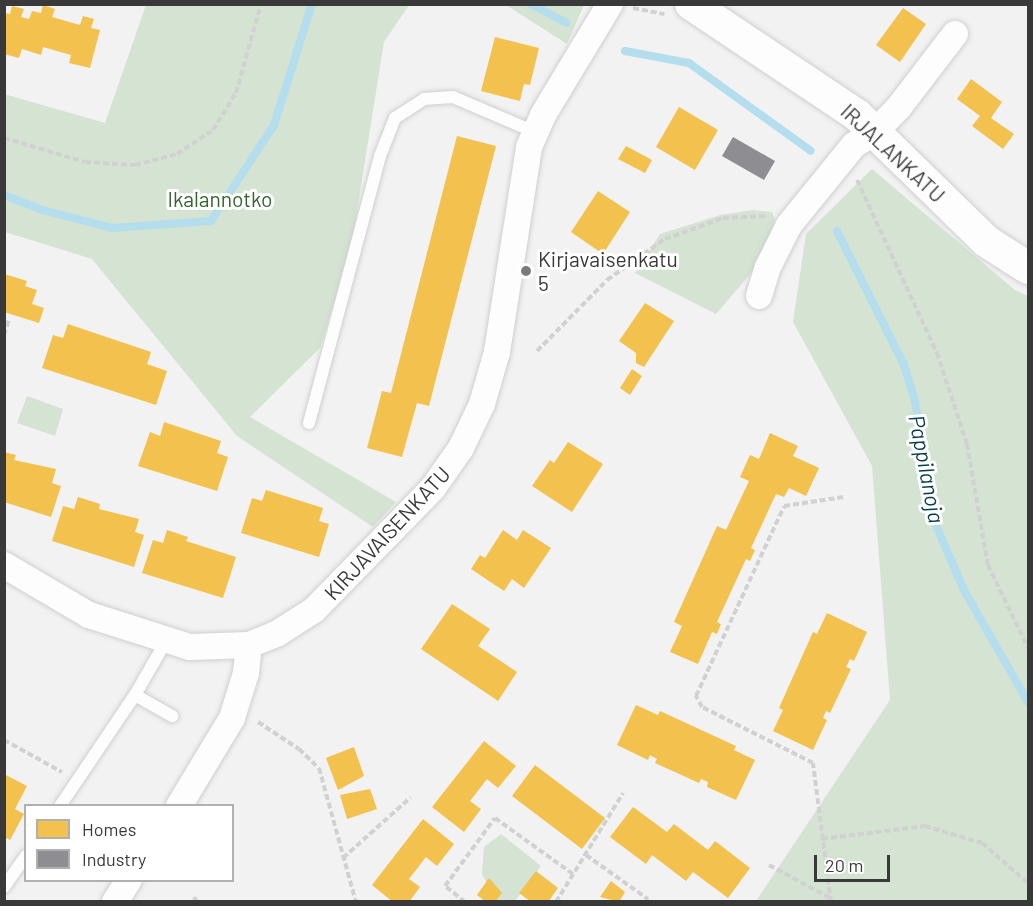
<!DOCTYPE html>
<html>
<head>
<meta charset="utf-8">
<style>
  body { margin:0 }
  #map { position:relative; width:1033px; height:906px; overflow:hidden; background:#f2f2f3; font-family:Barlow,sans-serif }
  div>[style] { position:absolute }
  .green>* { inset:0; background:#d4e3d2 }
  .homes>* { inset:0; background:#f2c14e }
  .industry>* { inset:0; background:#8d8d92 }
  .stream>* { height:8px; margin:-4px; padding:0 4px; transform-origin:4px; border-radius:4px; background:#b4dded }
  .path>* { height:4px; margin-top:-2px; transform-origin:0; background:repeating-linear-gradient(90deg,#d1d1d2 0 6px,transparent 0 9px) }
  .roads { filter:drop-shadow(0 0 2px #cfcfd0) drop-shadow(0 0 2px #cfcfd0) }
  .service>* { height:12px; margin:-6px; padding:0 6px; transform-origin:6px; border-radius:6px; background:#fdfdfd }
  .minor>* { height:26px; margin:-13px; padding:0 13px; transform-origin:13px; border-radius:13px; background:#fdfdfd }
  .tertiary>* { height:32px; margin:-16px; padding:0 16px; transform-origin:16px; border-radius:16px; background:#fdfdfd }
  .dots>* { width:16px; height:16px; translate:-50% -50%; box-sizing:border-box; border:3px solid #fff; border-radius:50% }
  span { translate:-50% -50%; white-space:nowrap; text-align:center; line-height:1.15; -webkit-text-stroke:6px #fff; paint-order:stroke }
  .street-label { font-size:21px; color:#39393a }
  .park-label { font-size:21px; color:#35642e }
  .poi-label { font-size:21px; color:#39393a }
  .left { translate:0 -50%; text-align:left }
  .water-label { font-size:22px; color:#083d4e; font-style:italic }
  .frame { position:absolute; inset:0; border:6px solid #39393a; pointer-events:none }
  .legend { position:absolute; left:24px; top:804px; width:210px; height:78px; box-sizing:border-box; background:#fff; border:2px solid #b0b0b0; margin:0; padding:8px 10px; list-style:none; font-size:18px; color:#39393a }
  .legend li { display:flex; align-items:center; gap:12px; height:30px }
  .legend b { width:30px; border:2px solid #b0b0b0 }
  .scale { position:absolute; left:814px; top:855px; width:76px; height:27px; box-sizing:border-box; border:3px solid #39393a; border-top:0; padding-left:8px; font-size:18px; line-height:21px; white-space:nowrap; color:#39393a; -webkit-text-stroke:4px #fff; paint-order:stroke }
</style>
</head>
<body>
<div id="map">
  <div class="green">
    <i style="clip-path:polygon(146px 5px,409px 5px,384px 42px,351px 248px,320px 348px,250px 417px,396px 502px,373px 527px,237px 436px,92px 259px,5px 232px,4px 94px,105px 123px)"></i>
    <i style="clip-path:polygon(506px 5px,584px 5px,567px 44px)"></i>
    <i style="clip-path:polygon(872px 169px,1015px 290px,1028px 296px,1028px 901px,756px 901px,890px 700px,872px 466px,793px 322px,806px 234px)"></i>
    <i style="clip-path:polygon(753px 210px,772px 212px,775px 220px,759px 264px,716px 314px,635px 273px,660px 234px,720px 215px)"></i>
    <i style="clip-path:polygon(27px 396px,63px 409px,55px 436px,17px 423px)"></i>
    <i style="clip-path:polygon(501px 834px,541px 866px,515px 901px,496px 901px,482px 874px,484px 847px)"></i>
  </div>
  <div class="homes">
    <i style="clip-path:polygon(43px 5px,55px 9px,52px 17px,80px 25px,83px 16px,94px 19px,91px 28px,100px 30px,90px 68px,69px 63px,71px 55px,43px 47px,41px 55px,22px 49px,19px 58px,4px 54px,4px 13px,10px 14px,12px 6px,24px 9px,21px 17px,29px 19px,32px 11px,41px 13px)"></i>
    <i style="clip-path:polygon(903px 8px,926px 24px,900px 62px,876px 45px)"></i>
    <i style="clip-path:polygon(495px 37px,539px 48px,530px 85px,524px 84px,520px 101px,481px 91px)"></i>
    <i style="clip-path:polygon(971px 79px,1002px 102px,991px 118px,1014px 134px,1003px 149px,972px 126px,980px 116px,957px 99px)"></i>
    <i style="clip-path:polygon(679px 107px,718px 130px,695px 170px,656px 147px)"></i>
    <i style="clip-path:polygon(457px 136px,496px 146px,429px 406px,417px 403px,402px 457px,367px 448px,382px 391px,391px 393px)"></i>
    <i style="clip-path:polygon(626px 146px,652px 160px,645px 173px,618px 159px)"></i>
    <i style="clip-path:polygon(598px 191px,630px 212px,603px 254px,571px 232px)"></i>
    <i style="clip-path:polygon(4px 274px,27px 281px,25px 286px,37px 290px,32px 304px,44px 308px,39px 323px,4px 312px)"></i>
    <i style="clip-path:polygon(645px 303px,674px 321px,644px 367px,636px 363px,636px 353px,619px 341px)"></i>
    <i style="clip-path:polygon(68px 324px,151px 352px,147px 364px,167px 371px,156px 405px,42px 368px,53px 335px,63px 338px)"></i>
    <i style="clip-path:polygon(632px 369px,642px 376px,630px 395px,620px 388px)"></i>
    <i style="clip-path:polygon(164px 422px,221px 441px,217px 453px,228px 457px,217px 491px,138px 466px,150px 432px,160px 436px)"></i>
    <i style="clip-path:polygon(770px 433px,798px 446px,793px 456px,819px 468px,806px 496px,789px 488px,784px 497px,776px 494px,751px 548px,755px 550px,750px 561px,746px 559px,717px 622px,721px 624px,717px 634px,712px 632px,698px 664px,670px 652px,682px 626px,674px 622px,717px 526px,726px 530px,749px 481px,740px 477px,750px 455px,759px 459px)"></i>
    <i style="clip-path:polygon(568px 442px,603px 464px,572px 512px,532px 486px,550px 460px,554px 463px)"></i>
    <i style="clip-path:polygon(4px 452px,16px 455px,14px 460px,56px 469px,52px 483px,61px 486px,51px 517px,4px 502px)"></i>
    <i style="clip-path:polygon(266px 490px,323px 508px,319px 521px,329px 524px,319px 557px,241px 533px,252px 498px,262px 501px)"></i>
    <i style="clip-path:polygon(78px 497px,100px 504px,99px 509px,139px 519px,135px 532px,144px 535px,134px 567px,52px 541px,63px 506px,74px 509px)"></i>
    <i style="clip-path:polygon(167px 530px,188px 537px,186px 541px,236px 557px,223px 598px,142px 573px,153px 540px,163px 543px)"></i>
    <i style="clip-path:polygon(503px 530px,517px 540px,523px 530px,551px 548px,524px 588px,512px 579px,504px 591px,471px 569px,480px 555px,485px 558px)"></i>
    <i style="clip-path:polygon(452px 604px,490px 629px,478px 646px,517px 672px,498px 701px,421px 649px)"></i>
    <i style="clip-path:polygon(827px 613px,867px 632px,854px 661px,850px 659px,846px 667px,851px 669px,830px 713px,826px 711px,823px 718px,827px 720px,813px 750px,773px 731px,783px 710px,779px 708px,813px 632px,817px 634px)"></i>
    <i style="clip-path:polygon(636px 705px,658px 715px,660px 711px,736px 746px,734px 750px,755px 760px,736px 800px,707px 787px,708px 782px,701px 779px,699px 783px,655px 763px,657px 759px,650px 755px,648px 760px,617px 745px)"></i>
    <i style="clip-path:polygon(484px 741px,516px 766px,498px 788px,487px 779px,470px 801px,481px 809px,464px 832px,432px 807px)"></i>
    <i style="clip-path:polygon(354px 747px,364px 776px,338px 790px,326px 758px)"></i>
    <i style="clip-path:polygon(535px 765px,605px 818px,582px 849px,512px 796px)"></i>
    <i style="clip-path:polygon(4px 774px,27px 786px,15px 809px,24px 814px,10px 840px,4px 837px)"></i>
    <i style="clip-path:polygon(370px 789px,377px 809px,347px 819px,340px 795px)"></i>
    <i style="clip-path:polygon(633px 807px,667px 832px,674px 824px,708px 850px,715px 841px,750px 868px,728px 898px,693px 872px,686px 881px,652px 855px,646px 864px,610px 837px)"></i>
    <i style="clip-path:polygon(423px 819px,454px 844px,437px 866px,426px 857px,409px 879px,420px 887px,409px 902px,393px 902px,372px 885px)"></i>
    <i style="clip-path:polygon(536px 871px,558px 888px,548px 902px,531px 902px,519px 893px)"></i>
    <i style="clip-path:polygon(489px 878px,502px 893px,495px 902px,486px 902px,477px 895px)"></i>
    <i style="clip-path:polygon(611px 881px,625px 892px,619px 902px,600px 897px)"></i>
  </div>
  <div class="industry">
    <i style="clip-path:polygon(733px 137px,775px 161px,764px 180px,722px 156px)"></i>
  </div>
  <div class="stream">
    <i style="left:531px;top:4px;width:40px;rotate:28deg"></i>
    <i style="left:625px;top:51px;width:65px;rotate:10.6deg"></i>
    <i style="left:689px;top:63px;width:150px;rotate:35.8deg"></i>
    <i style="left:4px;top:195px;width:41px;rotate:21.5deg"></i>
    <i style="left:42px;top:210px;width:72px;rotate:14.4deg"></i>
    <i style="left:112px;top:228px;width:99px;rotate:-4deg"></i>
    <i style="left:211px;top:221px;width:115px;rotate:-56.7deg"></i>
    <i style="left:274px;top:125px;width:127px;rotate:-72.6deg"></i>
    <i style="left:837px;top:231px;width:150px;rotate:63.4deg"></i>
    <i style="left:904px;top:365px;width:39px;rotate:73deg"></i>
    <i style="left:915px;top:402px;width:128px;rotate:80.1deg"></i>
    <i style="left:937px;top:528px;width:70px;rotate:66.4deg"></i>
    <i style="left:965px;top:592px;width:127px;rotate:60.2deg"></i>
  </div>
  <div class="path">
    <i style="left:633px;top:8px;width:32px;rotate:11deg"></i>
    <i style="left:4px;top:138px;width:84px;rotate:16.5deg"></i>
    <i style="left:85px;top:162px;width:50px;rotate:3.4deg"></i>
    <i style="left:135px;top:165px;width:43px;rotate:-14.7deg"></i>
    <i style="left:177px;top:154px;width:43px;rotate:-33.7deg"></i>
    <i style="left:213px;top:130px;width:44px;rotate:-58.1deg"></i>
    <i style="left:236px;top:93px;width:92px;rotate:-74.3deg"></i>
    <i style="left:857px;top:180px;width:191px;rotate:65.2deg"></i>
    <i style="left:937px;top:353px;width:96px;rotate:71.8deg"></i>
    <i style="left:967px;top:444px;width:123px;rotate:80.2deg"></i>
    <i style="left:988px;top:565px;width:92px;rotate:64.3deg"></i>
    <i style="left:4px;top:335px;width:16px;rotate:-72deg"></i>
    <i style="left:537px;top:351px;width:100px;rotate:-45.4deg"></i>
    <i style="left:607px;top:280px;width:71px;rotate:-35.3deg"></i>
    <i style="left:665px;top:239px;width:62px;rotate:-19.9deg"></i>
    <i style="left:723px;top:218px;width:42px;rotate:-2.7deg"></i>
    <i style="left:258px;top:722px;width:49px;rotate:33.4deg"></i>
    <i style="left:299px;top:749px;width:28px;rotate:44deg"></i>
    <i style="left:319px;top:768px;width:139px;rotate:74.6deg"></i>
    <i style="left:4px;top:740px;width:66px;rotate:28.9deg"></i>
    <i style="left:822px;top:839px;width:104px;rotate:-7.2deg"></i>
    <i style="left:925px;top:826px;width:59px;rotate:16.6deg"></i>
    <i style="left:982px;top:843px;width:61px;rotate:41deg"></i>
    <i style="left:586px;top:855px;width:76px;rotate:35.4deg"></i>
    <i style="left:648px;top:899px;width:4px;rotate:124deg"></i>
    <i style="left:343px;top:858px;width:91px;rotate:-41.9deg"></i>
    <i style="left:769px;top:865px;width:69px;rotate:28.4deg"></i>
    <i style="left:194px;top:897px;width:6px;rotate:59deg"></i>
    <i style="left:465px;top:902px;width:26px;rotate:-141deg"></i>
    <i style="left:445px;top:886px;width:84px;rotate:-53.7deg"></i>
    <i style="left:495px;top:818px;width:97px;rotate:35.8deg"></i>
    <i style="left:556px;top:902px;width:128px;rotate:-58.4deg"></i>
    <i style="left:831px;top:902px;width:140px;rotate:-97.4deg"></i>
    <i style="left:813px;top:763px;width:124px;rotate:-153.2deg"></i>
    <i style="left:702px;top:707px;width:13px;rotate:-119deg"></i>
    <i style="left:696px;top:696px;width:209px;rotate:-65.1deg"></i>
    <i style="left:784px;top:506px;width:60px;rotate:-8.7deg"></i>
  </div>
  <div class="roads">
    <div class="service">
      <i style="left:309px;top:423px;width:276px;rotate:-75.1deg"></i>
      <i style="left:380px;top:156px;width:41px;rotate:-68.5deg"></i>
      <i style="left:395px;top:118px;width:35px;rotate:-33deg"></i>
      <i style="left:424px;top:99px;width:29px;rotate:-4deg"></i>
      <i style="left:453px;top:97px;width:89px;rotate:23.1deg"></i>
      <i style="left:135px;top:695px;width:43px;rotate:29.6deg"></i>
      <i style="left:60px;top:806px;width:134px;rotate:-56deg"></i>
      <i style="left:135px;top:695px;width:62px;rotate:-60.1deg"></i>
      <i style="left:4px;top:887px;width:38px;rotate:-55deg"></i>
    </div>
    <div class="minor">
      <i style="left:759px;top:296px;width:30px;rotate:-73deg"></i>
      <i style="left:768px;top:267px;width:47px;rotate:-63.4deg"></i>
      <i style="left:789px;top:225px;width:103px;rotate:-50.9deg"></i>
      <i style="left:854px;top:145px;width:25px;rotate:-32deg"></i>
      <i style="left:875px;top:132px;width:35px;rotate:-46deg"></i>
      <i style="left:899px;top:107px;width:92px;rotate:-52.5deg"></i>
      <i style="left:4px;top:565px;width:99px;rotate:30.5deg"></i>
      <i style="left:89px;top:615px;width:106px;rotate:17.6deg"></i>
      <i style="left:190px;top:647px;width:59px;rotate:-1.9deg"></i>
      <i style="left:249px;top:645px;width:31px;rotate:-22deg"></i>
      <i style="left:278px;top:633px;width:43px;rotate:-32.6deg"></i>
      <i style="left:314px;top:610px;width:170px;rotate:-45.7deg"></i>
      <i style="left:433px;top:488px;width:49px;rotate:-55deg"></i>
      <i style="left:461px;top:448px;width:49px;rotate:-64.5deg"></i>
      <i style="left:482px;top:404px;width:54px;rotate:-73.9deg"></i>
      <i style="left:497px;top:352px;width:207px;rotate:-81.1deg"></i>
      <i style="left:529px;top:147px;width:35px;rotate:-66deg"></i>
      <i style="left:543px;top:115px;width:130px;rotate:-58.9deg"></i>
      <i style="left:179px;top:806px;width:103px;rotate:-58.9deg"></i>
      <i style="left:232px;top:718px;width:47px;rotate:-72.7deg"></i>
      <i style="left:246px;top:673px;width:28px;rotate:-84deg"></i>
      <i style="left:115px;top:902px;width:26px;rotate:-58deg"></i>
    </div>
    <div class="tertiary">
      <i style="left:691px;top:4px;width:200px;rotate:33.8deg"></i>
      <i style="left:857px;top:115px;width:180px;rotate:44.3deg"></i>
      <i style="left:986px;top:241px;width:50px;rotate:32.7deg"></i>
    </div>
  </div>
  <div class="dots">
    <i style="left:526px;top:271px;background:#7a7a7b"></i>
  </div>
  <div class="street-label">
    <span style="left:893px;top:153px;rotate:43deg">IRJALANKATU</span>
    <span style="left:387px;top:533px;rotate:-47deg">KIRJAVAISENKATU</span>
  </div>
  <div class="park-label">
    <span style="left:220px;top:199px">Ikalannotko</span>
  </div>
  <div class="poi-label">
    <span class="left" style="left:538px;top:271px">Kirjavaisenkatu<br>5</span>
  </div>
  <div class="water-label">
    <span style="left:927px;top:469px;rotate:79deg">Pappilanoja</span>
  </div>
  <div class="frame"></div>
  <ul class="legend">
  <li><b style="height:16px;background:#f2c14e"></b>Homes</li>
  <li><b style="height:16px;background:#8d8d92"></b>Industry</li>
  </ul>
  <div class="scale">20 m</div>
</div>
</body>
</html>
